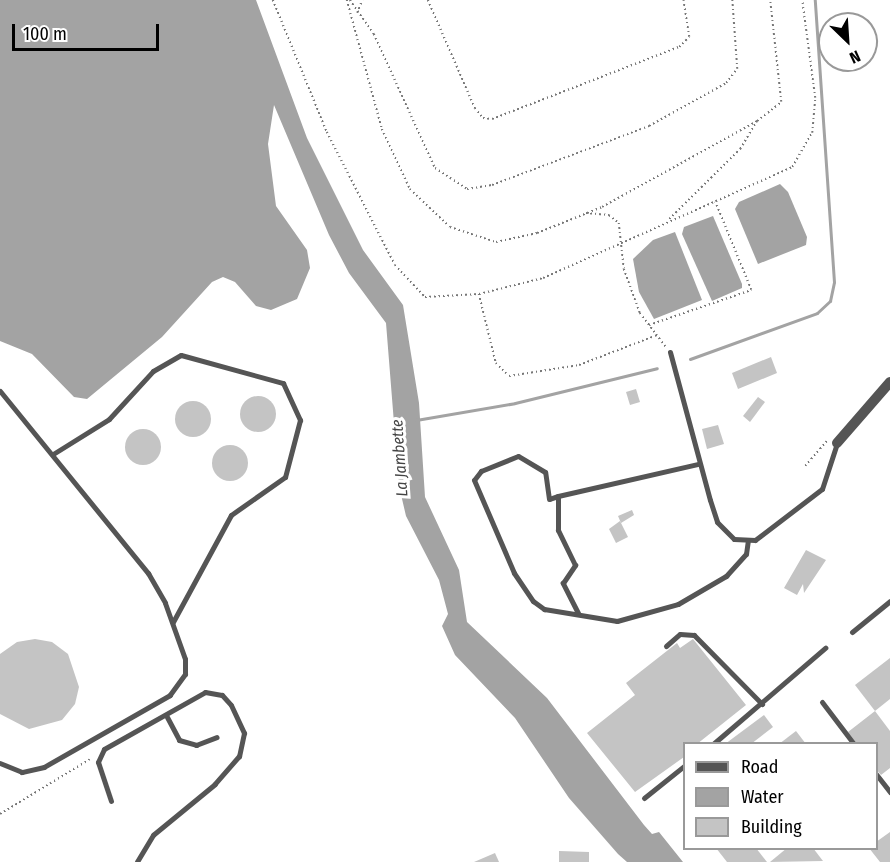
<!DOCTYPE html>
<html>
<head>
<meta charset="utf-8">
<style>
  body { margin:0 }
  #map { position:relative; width:890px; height:862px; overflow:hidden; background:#fff; font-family:"Fira Sans Condensed",sans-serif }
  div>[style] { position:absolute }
  .water>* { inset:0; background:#a3a3a3 }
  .stream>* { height:3px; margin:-1.5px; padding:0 1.5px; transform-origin:1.5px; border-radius:1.5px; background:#a3a3a3 }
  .building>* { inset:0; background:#c4c4c4 }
  .round { border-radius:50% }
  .path>* { height:1.5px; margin-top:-0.75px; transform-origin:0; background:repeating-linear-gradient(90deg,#777 0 1.5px,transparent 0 4.5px) }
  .lane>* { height:5px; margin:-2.5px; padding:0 2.5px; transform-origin:2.5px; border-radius:2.5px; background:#555 }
  .street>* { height:10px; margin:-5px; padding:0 5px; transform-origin:5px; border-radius:5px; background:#555 }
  span { translate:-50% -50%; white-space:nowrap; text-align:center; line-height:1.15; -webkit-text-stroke:6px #fff; paint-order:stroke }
  .water-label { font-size:16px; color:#444; font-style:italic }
  .legend { position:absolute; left:683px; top:742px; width:195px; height:108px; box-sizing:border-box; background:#fff; border:2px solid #999; margin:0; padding:8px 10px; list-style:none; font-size:18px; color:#000 }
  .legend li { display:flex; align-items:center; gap:12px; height:30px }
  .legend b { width:30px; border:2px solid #999 }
  .north { position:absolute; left:818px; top:12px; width:60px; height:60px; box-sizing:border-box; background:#fff; border:2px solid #999; border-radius:50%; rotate:155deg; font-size:16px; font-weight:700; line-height:24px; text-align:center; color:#000 }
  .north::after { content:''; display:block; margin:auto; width:21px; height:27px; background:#000; clip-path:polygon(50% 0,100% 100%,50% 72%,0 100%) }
  .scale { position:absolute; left:12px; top:24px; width:147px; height:27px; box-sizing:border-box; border:3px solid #000; border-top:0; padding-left:8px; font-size:18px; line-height:21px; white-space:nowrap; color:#000; -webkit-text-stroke:4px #fff; paint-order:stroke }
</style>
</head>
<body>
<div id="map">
  <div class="water">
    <i style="clip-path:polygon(0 0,256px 0,307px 138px,363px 250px,403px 305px,419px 403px,425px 497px,459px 570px,467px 622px,547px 698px,644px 825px,652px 834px,659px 832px,683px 862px,627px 862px,618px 854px,569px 798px,515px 718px,455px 655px,442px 626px,448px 614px,439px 580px,406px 516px,399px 486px,386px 323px,349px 273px,329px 235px,274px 105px,268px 144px,276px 206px,307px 250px,310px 268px,297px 299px,271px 310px,256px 306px,235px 282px,223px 277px,212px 282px,162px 337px,87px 399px,74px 397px,32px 354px,0 341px)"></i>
    <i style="clip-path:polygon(780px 184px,788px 192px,807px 237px,806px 245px,758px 264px,735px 209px,739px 202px)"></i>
    <i style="clip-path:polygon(713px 216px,742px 284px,742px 288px,712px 301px,682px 234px,684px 227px)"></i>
    <i style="clip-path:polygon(675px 232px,702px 300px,654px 319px,639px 292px,633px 259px,653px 240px)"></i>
  </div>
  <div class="stream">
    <i style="left:690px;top:359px;width:135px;rotate:-19.9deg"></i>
    <i style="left:817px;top:313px;width:18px;rotate:-43deg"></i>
    <i style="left:830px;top:301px;width:19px;rotate:-78deg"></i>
    <i style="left:834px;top:282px;width:283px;rotate:-93.9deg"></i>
    <i style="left:416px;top:420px;width:100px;rotate:-9.7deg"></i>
    <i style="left:515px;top:403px;width:146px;rotate:-13.8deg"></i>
  </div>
  <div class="building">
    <i style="clip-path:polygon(771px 357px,777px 373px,738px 389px,732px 373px)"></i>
    <i style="clip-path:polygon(636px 389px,640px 402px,630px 405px,626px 392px)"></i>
    <i class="round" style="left:240px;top:396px;width:36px;height:36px"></i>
    <i style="clip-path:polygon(758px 397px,765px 402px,750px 422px,743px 416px)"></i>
    <i class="round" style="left:175px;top:401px;width:36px;height:36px"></i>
    <i style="clip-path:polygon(718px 425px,724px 444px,707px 449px,702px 429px)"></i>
    <i class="round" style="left:125px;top:429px;width:36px;height:36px"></i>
    <i class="round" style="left:212px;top:445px;width:36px;height:36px"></i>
    <i style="clip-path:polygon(632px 510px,634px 515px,621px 523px,618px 516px)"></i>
    <i style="clip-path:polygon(620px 521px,628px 537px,616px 543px,609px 529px)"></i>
    <i style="clip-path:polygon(806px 550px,826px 560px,804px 593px,803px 584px,797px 595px,784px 588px)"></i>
    <i style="clip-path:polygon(35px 639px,52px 642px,68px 654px,79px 687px,75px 704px,62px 720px,29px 729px,0 714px,0 654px,17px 642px)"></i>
    <i style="clip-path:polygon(693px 639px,746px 705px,697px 744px,684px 744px,684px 757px,635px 792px,587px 733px,635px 695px,626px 683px,677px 643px,680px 648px)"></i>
    <i style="clip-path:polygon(890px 658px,890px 699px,875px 711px,855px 685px)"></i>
    <i style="clip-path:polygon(875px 711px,890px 731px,890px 768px,881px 775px,876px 769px,876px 744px,857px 744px,848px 732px)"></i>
    <i style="clip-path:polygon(764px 715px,773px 727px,751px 744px,725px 744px)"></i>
    <i style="clip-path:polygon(796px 731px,806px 744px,779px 744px)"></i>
    <i style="clip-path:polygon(890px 832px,890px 862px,880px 862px,869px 848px,876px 848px,876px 842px)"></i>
    <i style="clip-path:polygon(716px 848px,756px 848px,767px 862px,727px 862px)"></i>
    <i style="clip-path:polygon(787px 848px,813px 848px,823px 861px,770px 862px)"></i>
    <i style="clip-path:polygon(559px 851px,589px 852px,589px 862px,559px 862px)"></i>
    <i style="clip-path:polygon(495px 853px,499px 862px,474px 862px)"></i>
  </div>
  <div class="path">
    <i style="left:273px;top:0;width:143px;rotate:67.8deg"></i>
    <i style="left:327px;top:132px;width:149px;rotate:62.9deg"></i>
    <i style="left:395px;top:265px;width:44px;rotate:46.8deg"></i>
    <i style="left:425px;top:297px;width:54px;rotate:-3.2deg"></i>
    <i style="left:479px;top:294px;width:66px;rotate:-14deg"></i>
    <i style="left:543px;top:278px;width:273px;rotate:-24deg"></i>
    <i style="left:792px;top:167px;width:39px;rotate:-60deg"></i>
    <i style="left:812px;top:133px;width:35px;rotate:-85deg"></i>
    <i style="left:815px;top:98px;width:99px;rotate:-97.6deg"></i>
    <i style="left:347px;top:0;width:134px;rotate:74.8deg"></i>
    <i style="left:382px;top:129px;width:66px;rotate:65deg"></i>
    <i style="left:410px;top:189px;width:55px;rotate:43.5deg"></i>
    <i style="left:450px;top:227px;width:48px;rotate:18.1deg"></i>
    <i style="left:496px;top:242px;width:42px;rotate:-12.4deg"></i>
    <i style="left:537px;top:233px;width:70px;rotate:-21.8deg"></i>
    <i style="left:602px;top:207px;width:177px;rotate:-29deg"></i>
    <i style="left:350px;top:0;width:42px;rotate:54.8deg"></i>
    <i style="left:374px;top:34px;width:147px;rotate:65.5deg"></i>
    <i style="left:435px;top:168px;width:38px;rotate:33deg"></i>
    <i style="left:467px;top:189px;width:25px;rotate:-9deg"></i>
    <i style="left:492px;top:185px;width:168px;rotate:-20.6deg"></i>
    <i style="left:649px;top:126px;width:88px;rotate:-29.2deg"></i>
    <i style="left:726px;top:83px;width:18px;rotate:-52deg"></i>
    <i style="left:737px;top:69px;width:69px;rotate:-94.1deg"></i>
    <i style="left:428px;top:0;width:118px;rotate:66.5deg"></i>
    <i style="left:475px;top:108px;width:13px;rotate:51deg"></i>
    <i style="left:483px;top:118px;width:9px;rotate:6deg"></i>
    <i style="left:492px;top:119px;width:200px;rotate:-21.1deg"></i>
    <i style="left:679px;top:47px;width:14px;rotate:-45deg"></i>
    <i style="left:689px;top:37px;width:37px;rotate:-99deg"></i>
    <i style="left:357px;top:13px;width:14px;rotate:-69deg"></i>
    <i style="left:586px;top:213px;width:23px;rotate:5deg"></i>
    <i style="left:609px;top:215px;width:13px;rotate:39deg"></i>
    <i style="left:619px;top:223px;width:46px;rotate:83.8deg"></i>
    <i style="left:624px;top:269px;width:47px;rotate:70deg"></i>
    <i style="left:640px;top:313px;width:43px;rotate:52.6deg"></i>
    <i style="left:669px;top:219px;width:100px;rotate:-44.6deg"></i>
    <i style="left:740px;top:149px;width:33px;rotate:-59deg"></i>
    <i style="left:757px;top:121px;width:31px;rotate:-38deg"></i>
    <i style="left:781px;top:102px;width:103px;rotate:-96.2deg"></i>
    <i style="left:479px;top:294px;width:71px;rotate:76.2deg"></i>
    <i style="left:496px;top:363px;width:18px;rotate:45deg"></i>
    <i style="left:509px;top:376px;width:71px;rotate:-8.9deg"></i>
    <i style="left:579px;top:365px;width:84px;rotate:-21deg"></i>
    <i style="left:649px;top:325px;width:108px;rotate:-18.9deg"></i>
    <i style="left:751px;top:290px;width:95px;rotate:-112.2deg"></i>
    <i style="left:805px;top:466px;width:33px;rotate:-49deg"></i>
    <i style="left:0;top:814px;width:105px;rotate:-31.4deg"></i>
  </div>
  <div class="lane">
    <i style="left:670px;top:352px;width:153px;rotate:74.9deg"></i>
    <i style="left:710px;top:500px;width:23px;rotate:72deg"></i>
    <i style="left:717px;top:522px;width:24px;rotate:45deg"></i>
    <i style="left:734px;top:539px;width:21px;rotate:3deg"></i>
    <i style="left:755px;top:540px;width:84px;rotate:-37.3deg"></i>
    <i style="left:822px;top:489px;width:48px;rotate:-71.9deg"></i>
    <i style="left:0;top:391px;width:235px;rotate:50.9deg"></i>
    <i style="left:148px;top:573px;width:34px;rotate:60deg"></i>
    <i style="left:165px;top:603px;width:59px;rotate:70.3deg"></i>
    <i style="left:185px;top:659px;width:15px;rotate:90deg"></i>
    <i style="left:185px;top:674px;width:26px;rotate:126deg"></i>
    <i style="left:170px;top:695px;width:145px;rotate:150.3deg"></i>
    <i style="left:44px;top:767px;width:23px;rotate:167deg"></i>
    <i style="left:22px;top:772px;width:24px;rotate:-158deg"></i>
    <i style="left:53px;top:454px;width:66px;rotate:-32deg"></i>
    <i style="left:109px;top:419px;width:65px;rotate:-47.5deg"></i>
    <i style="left:153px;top:371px;width:32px;rotate:-30deg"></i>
    <i style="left:181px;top:355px;width:106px;rotate:15.4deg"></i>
    <i style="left:283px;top:383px;width:41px;rotate:65.3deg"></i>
    <i style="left:300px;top:420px;width:59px;rotate:104.7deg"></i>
    <i style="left:285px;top:477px;width:66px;rotate:144.9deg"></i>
    <i style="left:231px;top:515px;width:122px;rotate:118.5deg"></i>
    <i style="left:558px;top:496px;width:9px;rotate:162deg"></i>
    <i style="left:549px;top:499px;width:27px;rotate:-98deg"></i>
    <i style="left:545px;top:472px;width:31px;rotate:-149deg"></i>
    <i style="left:518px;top:456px;width:40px;rotate:158deg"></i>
    <i style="left:481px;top:471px;width:11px;rotate:128deg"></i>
    <i style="left:474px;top:480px;width:101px;rotate:66.7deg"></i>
    <i style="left:514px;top:573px;width:34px;rotate:56deg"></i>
    <i style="left:533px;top:601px;width:14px;rotate:36deg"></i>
    <i style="left:544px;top:609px;width:74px;rotate:9.3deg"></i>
    <i style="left:617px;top:621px;width:63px;rotate:-15.6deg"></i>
    <i style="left:678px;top:604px;width:56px;rotate:-30.3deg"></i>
    <i style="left:726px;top:576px;width:30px;rotate:-48deg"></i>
    <i style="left:746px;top:554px;width:14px;rotate:-82deg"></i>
    <i style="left:578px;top:613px;width:34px;rotate:-117deg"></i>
    <i style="left:563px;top:583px;width:22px;rotate:-56deg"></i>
    <i style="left:575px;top:565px;width:39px;rotate:-116deg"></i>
    <i style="left:558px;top:530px;width:34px;rotate:-90deg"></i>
    <i style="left:558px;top:496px;width:144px;rotate:-12.9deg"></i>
    <i style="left:852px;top:632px;width:49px;rotate:-39.2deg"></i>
    <i style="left:666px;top:646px;width:18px;rotate:-41deg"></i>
    <i style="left:680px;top:634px;width:14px;rotate:4deg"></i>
    <i style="left:694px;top:635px;width:97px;rotate:45.4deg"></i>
    <i style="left:822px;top:702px;width:53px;rotate:52.7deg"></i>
    <i style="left:167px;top:717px;width:26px;rotate:62deg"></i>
    <i style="left:179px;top:740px;width:18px;rotate:16deg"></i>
    <i style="left:196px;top:745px;width:22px;rotate:-21deg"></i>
    <i style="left:713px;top:744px;width:148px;rotate:-40.6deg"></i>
    <i style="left:876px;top:774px;width:23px;rotate:52deg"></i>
    <i style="left:644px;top:798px;width:51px;rotate:-38.7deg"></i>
    <i style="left:111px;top:801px;width:41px;rotate:-108.4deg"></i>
    <i style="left:98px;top:762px;width:14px;rotate:-65deg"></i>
    <i style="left:104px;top:749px;width:116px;rotate:-29.4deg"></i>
    <i style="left:205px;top:692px;width:17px;rotate:10deg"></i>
    <i style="left:222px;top:695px;width:13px;rotate:48deg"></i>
    <i style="left:231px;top:705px;width:31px;rotate:65deg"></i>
    <i style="left:244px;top:733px;width:24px;rotate:102deg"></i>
    <i style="left:239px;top:756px;width:37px;rotate:131deg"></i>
    <i style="left:215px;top:784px;width:80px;rotate:140.6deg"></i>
    <i style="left:153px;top:835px;width:31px;rotate:121deg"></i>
  </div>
  <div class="street">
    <i style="left:837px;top:443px;width:81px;rotate:-49deg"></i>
  </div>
  <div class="water-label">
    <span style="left:400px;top:458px;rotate:-94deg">La Jambette</span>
  </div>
  <ul class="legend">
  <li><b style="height:8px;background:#555"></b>Road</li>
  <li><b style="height:16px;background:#a3a3a3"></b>Water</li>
  <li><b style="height:16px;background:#c4c4c4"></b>Building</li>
  </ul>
  <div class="north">N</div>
  <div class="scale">100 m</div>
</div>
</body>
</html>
